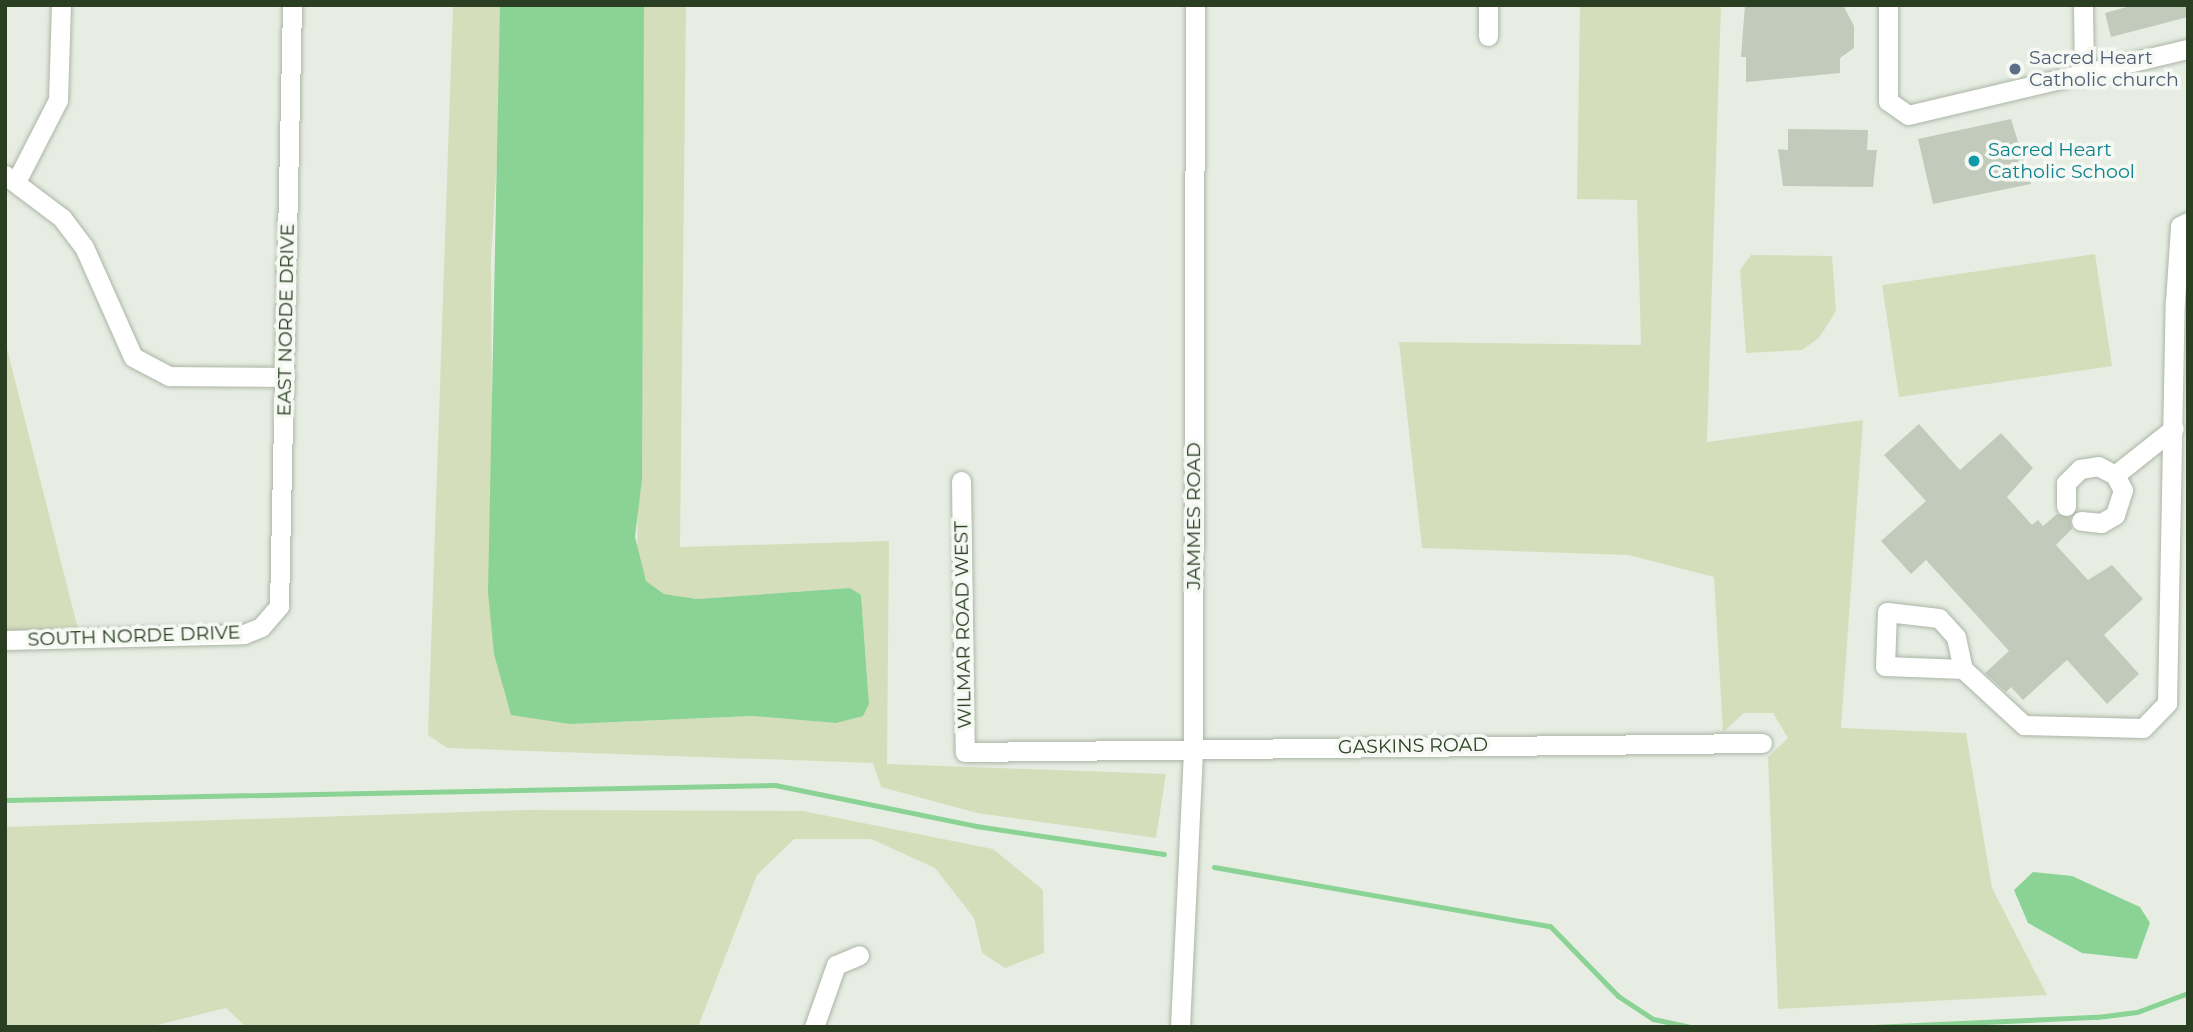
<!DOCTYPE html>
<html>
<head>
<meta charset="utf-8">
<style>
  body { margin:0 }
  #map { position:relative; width:2193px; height:1032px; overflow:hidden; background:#e7ede3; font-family:Montserrat,sans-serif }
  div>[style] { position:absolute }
  .green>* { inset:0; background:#d5debb }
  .water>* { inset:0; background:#8ad394 }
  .stream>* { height:5px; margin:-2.5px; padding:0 2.5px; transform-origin:2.5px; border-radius:2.5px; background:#8ad394 }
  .building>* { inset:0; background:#c2cbbb }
  .roads { filter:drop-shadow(0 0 2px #abb5a5) drop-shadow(0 0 2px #abb5a5) }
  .minor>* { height:19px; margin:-9.5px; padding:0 9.5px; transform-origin:9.5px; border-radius:9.5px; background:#fff }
  .dots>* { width:19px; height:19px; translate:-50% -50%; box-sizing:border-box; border:4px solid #f6f9f3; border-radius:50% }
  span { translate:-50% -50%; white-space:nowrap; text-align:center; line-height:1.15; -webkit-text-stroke:7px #f6f9f3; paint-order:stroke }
  .service-label { font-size:19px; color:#4e5e75 }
  .left { translate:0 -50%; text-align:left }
  .culture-label { font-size:19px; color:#0d838f }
  .street-label { font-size:19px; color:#2a3f22 }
  .frame { position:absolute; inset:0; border:7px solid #2a3f22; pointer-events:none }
</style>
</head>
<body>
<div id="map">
  <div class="green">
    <i style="clip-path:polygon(453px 5px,500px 5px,502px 76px,491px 260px,494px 654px,570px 724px,752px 716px,836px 723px,869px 704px,861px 595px,849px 588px,697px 599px,664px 594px,646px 581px,637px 558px,644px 5px,686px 5px,680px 547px,889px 541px,887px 764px,1166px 774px,1156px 838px,977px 813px,881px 787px,873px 763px,447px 748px,428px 735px)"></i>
    <i style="clip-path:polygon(1580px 5px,1721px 5px,1707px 442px,1863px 420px,1841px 728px,1966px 733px,1992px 888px,2047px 995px,1778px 1009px,1768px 757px,1788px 738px,1773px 713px,1744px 713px,1723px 732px,1714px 577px,1628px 555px,1422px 548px,1399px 342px,1641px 345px,1637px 200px,1577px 199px)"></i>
    <i style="clip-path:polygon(2095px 254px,2112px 366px,1899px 397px,1882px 285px)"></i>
    <i style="clip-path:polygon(1751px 255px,1832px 256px,1836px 311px,1819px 338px,1802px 350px,1746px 353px,1740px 270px)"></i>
    <i style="clip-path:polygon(5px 341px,78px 629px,5px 631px)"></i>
    <i style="clip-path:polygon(526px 810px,803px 811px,993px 849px,1043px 890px,1044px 953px,1005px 968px,982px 953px,974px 918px,935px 868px,871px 839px,794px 839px,757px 875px,698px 1027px,246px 1027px,226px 1008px,149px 1027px,5px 1027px,5px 827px)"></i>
  </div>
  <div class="water">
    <i style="clip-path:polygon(500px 5px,644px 5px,642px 479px,635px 537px,646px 581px,664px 594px,697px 599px,850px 588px,861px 595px,869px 704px,863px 716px,836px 723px,752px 716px,570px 724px,511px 715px,494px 654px,488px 592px)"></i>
    <i style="clip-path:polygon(2033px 872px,2072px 876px,2140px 907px,2150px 923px,2137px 959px,2082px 953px,2028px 923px,2014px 890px)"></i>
  </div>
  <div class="stream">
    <i style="left:5px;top:800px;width:770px;rotate:-1.12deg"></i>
    <i style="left:775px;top:785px;width:205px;rotate:11.5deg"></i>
    <i style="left:976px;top:826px;width:190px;rotate:8.5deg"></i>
    <i style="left:1214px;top:867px;width:341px;rotate:10deg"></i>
    <i style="left:1550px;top:926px;width:98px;rotate:45.8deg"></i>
    <i style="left:1618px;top:996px;width:42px;rotate:33.3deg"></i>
    <i style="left:1653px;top:1019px;width:38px;rotate:12deg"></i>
    <i style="left:1873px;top:1027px;width:224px;rotate:-2.6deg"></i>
    <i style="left:2097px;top:1017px;width:40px;rotate:-7.1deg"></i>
    <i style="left:2137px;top:1012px;width:54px;rotate:-20.4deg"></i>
  </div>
  <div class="building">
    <i style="clip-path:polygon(1745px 5px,1843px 5px,1854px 26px,1854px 48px,1840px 58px,1840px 73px,1746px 82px,1746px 57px,1741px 57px)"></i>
    <i style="clip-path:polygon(2134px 5px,2188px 5px,2188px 17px,2111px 37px,2105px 13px)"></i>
    <i style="clip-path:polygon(2011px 119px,2031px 184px,1933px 204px,1918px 139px)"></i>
    <i style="clip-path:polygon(1788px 129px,1868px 130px,1867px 150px,1877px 150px,1873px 187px,1783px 186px,1778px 149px,1788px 150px)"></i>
    <i style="clip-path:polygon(1919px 424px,1960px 470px,2001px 433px,2033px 468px,2007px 497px,2032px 525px,2038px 520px,2043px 526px,2057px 514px,2070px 517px,2072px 529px,2056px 545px,2088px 580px,2112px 565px,2143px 599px,2104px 635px,2139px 674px,2107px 704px,2067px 660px,2023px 700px,2011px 687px,2006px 692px,1985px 673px,2009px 651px,1926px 560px,1911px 574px,1881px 541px,1926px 501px,1884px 455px)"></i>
  </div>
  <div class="roads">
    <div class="minor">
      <i style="left:1488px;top:5px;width:31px;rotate:90deg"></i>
      <i style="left:1888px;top:5px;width:96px;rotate:90deg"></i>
      <i style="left:1888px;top:101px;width:24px;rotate:35deg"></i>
      <i style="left:1908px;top:115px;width:288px;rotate:-13.3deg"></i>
      <i style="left:2083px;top:5px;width:71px;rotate:89.2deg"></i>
      <i style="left:5px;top:175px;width:71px;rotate:37deg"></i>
      <i style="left:62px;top:218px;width:36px;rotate:53deg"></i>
      <i style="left:84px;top:247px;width:120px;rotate:66deg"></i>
      <i style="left:133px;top:357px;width:41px;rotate:27.8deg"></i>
      <i style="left:169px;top:376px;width:116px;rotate:0.5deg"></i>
      <i style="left:17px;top:180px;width:90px;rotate:-62.9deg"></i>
      <i style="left:58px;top:100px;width:95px;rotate:-88.2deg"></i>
      <i style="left:2115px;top:475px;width:75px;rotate:-38.5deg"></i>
      <i style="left:961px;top:481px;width:271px;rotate:89.2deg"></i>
      <i style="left:965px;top:752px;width:797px;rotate:-0.65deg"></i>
      <i style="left:2066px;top:506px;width:23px;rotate:-90deg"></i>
      <i style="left:2066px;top:483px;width:20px;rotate:-45deg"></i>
      <i style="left:2080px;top:469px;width:18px;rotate:-9deg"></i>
      <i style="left:2098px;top:466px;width:19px;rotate:28deg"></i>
      <i style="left:2115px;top:475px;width:17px;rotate:62deg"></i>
      <i style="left:2123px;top:490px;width:26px;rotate:108deg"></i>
      <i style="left:2115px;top:515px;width:16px;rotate:150deg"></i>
      <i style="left:2101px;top:523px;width:20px;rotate:-174deg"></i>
      <i style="left:5px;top:640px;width:239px;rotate:-1.4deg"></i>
      <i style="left:244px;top:634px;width:18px;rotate:-22deg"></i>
      <i style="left:261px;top:627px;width:28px;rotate:-49deg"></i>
      <i style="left:279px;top:606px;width:601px;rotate:-88.76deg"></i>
      <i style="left:1963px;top:669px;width:78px;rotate:-177.8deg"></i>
      <i style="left:1885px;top:666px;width:54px;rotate:-87.9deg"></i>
      <i style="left:1887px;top:612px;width:52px;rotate:6.6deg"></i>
      <i style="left:1939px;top:618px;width:25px;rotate:48deg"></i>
      <i style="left:1956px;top:637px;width:33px;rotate:78deg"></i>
      <i style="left:1963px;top:669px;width:83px;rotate:42.6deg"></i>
      <i style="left:2024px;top:725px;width:119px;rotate:1.4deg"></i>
      <i style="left:2143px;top:728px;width:35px;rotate:-46deg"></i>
      <i style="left:2167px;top:703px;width:401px;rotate:-88.9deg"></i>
      <i style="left:2175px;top:302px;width:76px;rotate:-86.2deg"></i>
      <i style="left:2180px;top:226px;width:9px;rotate:-27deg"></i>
      <i style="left:814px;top:1027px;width:66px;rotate:-70.5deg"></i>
      <i style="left:836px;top:965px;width:25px;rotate:-23deg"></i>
      <i style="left:1180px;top:1027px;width:278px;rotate:-87.3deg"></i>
      <i style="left:1193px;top:749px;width:744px;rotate:-89.85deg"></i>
    </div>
  </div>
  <div class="dots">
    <i style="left:2015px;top:69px;background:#5c6f8a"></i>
    <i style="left:1974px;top:161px;background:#0f9aa8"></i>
  </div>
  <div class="service-label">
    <span class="left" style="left:2029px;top:69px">Sacred Heart<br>Catholic church</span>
  </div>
  <div class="culture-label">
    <span class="left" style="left:1988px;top:161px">Sacred Heart<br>Catholic School</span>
  </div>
  <div class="street-label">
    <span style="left:286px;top:320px;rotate:-89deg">EAST NORDE DRIVE</span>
    <span style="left:1194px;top:516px;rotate:-90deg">JAMMES ROAD</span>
    <span style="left:963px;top:625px;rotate:-91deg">WILMAR ROAD WEST</span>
    <span style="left:134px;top:636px;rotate:-2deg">SOUTH NORDE DRIVE</span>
    <span style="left:1413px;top:746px;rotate:-1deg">GASKINS ROAD</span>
  </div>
  <div class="frame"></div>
</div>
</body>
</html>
